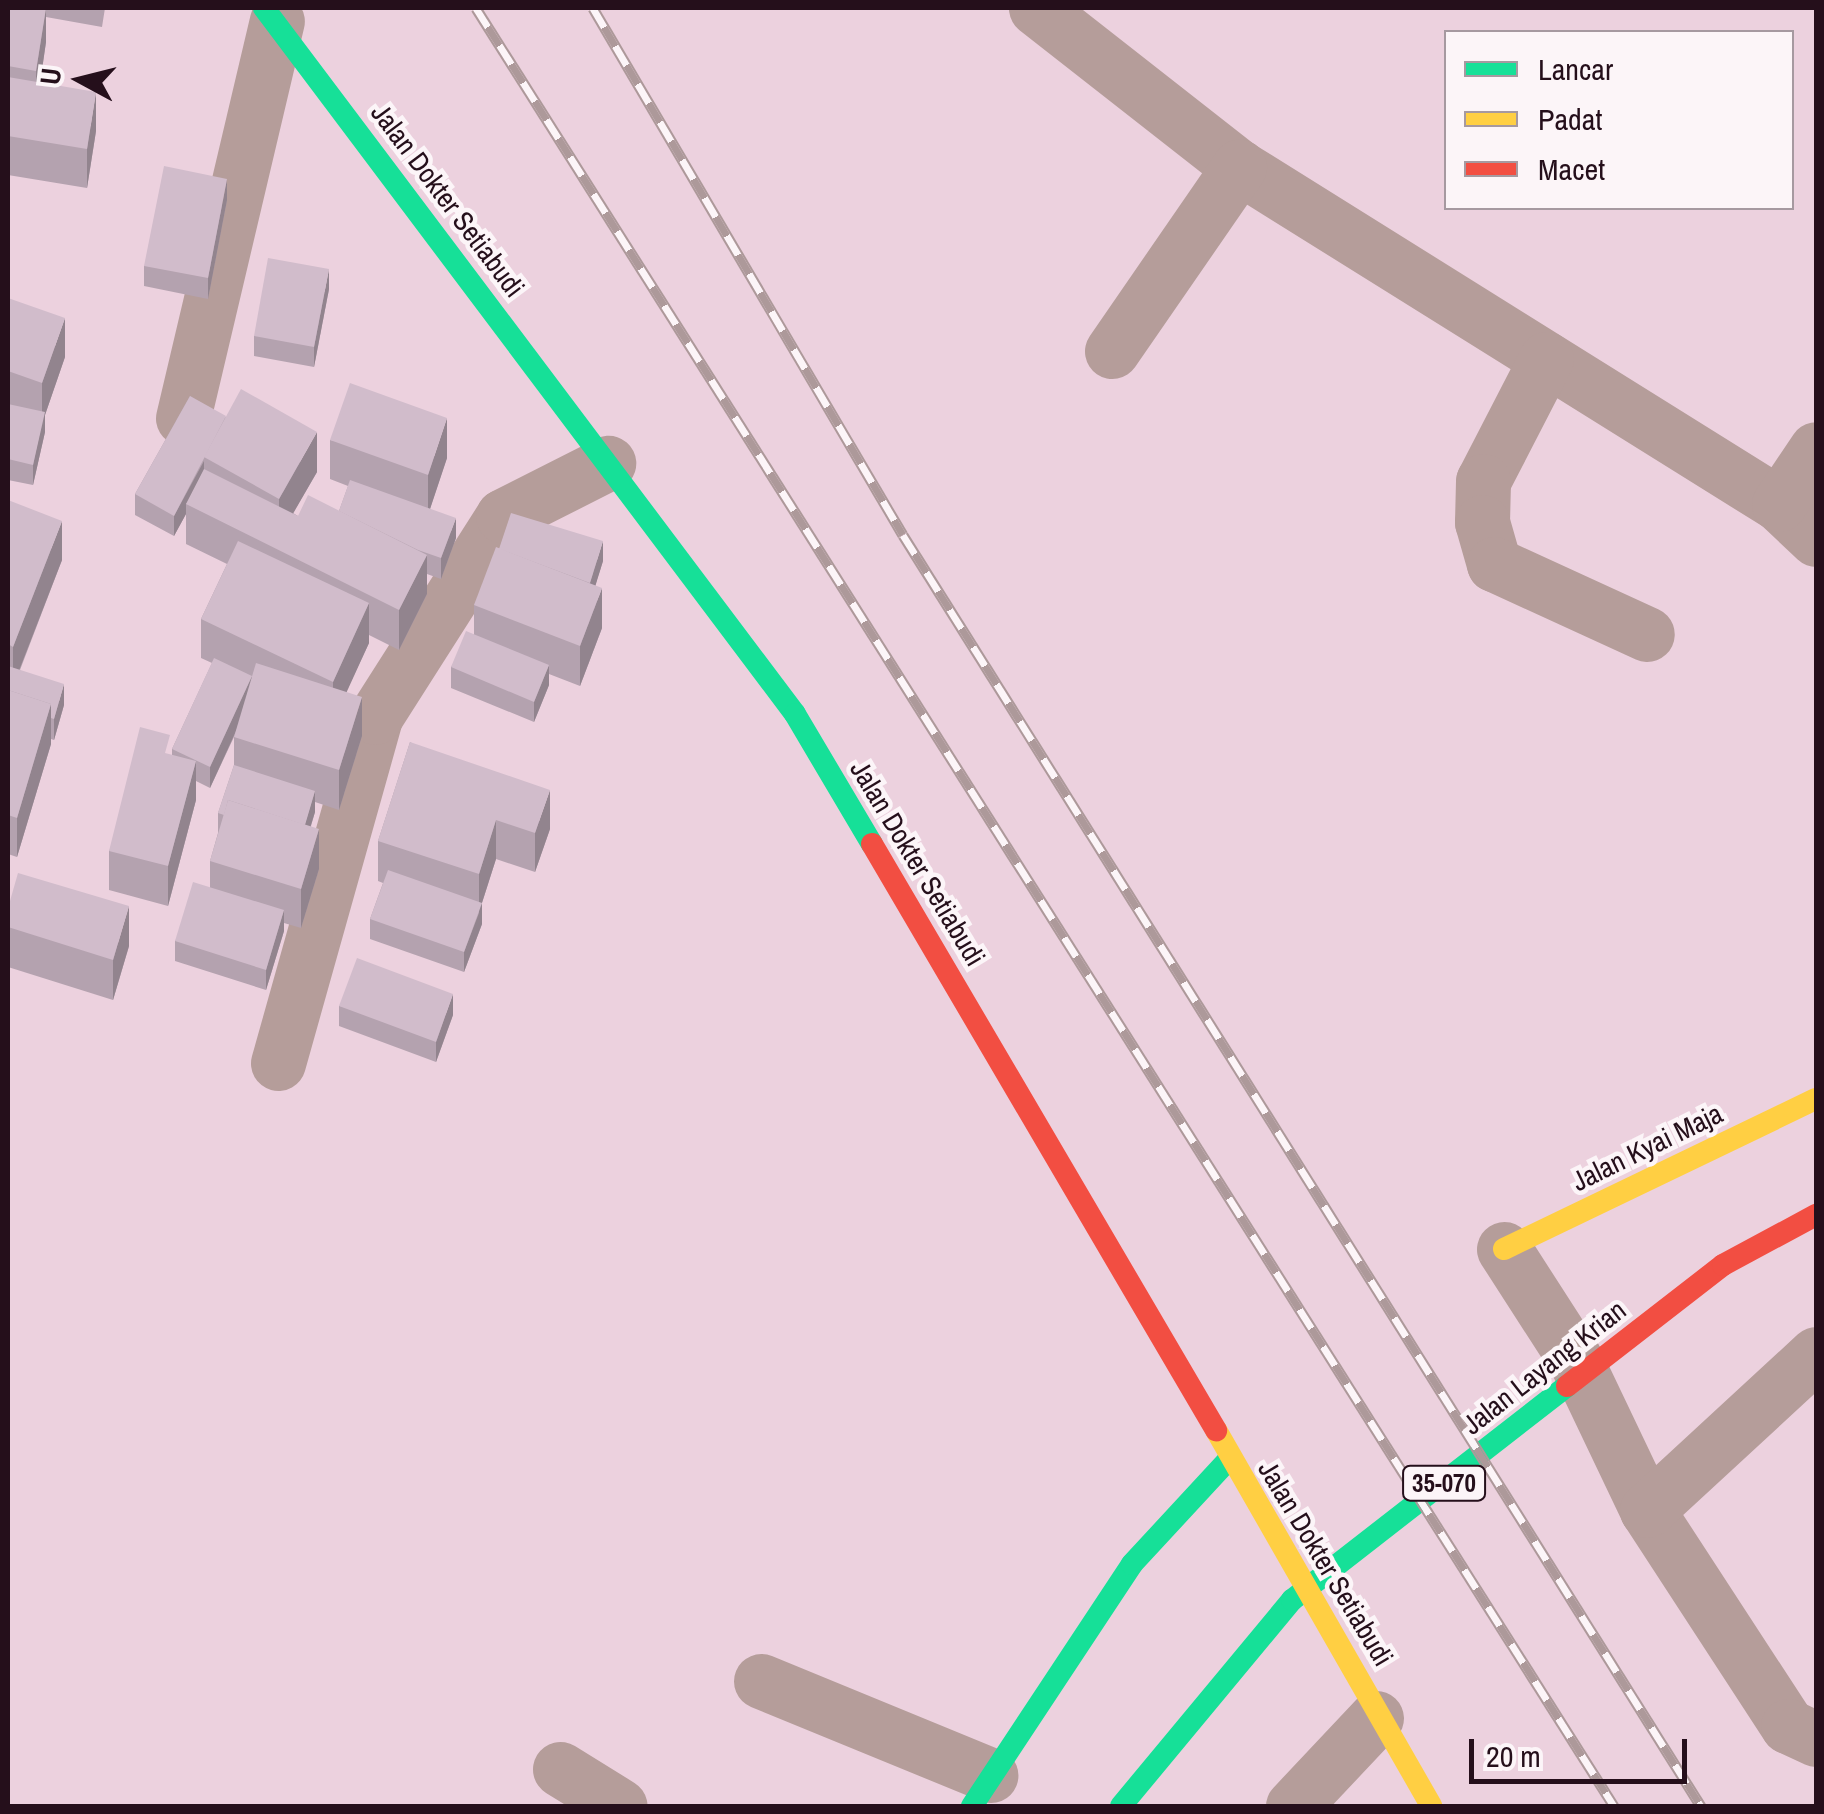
<!DOCTYPE html>
<html>
<head>
<meta charset="utf-8">
<style>
  body { margin:0 }
  #map { position:relative; width:1824px; height:1814px; overflow:hidden; background:#ecd1de; font-family:"Archivo Narrow",sans-serif }
  div>[style] { position:absolute }
  .street>* { height:55px; margin:-27.5px; padding:0 27.5px; transform-origin:27.5px; border-radius:27.5px; background:#b59d9a }
  .fast>* { height:22px; margin:-11px; padding:0 11px; transform-origin:11px; border-radius:11px; background:#16e098 }
  .slow>* { height:22px; margin:-11px; padding:0 11px; transform-origin:11px; border-radius:11px; background:#ffcf43 }
  .jam>* { height:22px; margin:-11px; padding:0 11px; transform-origin:11px; border-radius:11px; background:#f24e42 }
  .rail>* { height:11px; margin-top:-5.5px; transform-origin:0; background:repeating-linear-gradient(90deg,#fcf5f8 0 22px,#ad999a 0 44px); box-sizing:border-box; border-block:2px solid #ad999a }
  .wall>* { inset:0; background:#b4a2af }
  .shaded-wall>* { inset:0; background:#92848e }
  .building>* { inset:0; background:#d1bccb }
  span { translate:-50% -50%; white-space:nowrap; text-align:center; line-height:1.15; -webkit-text-stroke:9px #fcf5f8; paint-order:stroke }
  .shield-label span { padding:2px 8px; background:#fcf5f8; border:2px solid; border-radius:8px; -webkit-text-stroke-width:0 }
  .shield-label { font-size:25px; color:#250f1b; font-weight:700 }
  .street-label { font-size:28px; color:#250f1b }
  .frame { position:absolute; inset:0; border:10px solid #250f1b; pointer-events:none }
  .legend { position:absolute; left:1444px; top:30px; width:350px; height:180px; box-sizing:border-box; background:#fcf5f8; border:2px solid #a699a0; margin:0; padding:12px 18px; list-style:none; font-size:30px; color:#250f1b }
  .legend li { display:flex; align-items:center; gap:20px; height:50px }
  .legend b { width:50px; border:2px solid #a699a0 }
  .north { position:absolute; left:30px; top:30px; width:100px; height:100px; -webkit-text-stroke:8px #fcf5f8; paint-order:stroke; rotate:277deg; font-size:28px; font-weight:700; line-height:40px; text-align:center; color:#250f1b }
  .north::after { content:''; display:block; margin:auto; width:35px; height:45px; background:#250f1b; clip-path:polygon(50% 0,100% 100%,50% 72%,0 100%) }
  .scale { position:absolute; left:1469px; top:1739px; width:218px; height:45px; box-sizing:border-box; border:5px solid #250f1b; border-top:0; padding-left:12px; font-size:30px; line-height:35px; white-space:nowrap; color:#250f1b; -webkit-text-stroke:8px #fcf5f8; paint-order:stroke }
</style>
</head>
<body>
<div id="map">
  <div class="street">
    <i style="left:1036px;top:8px;width:258px;rotate:38.1deg"></i>
    <i style="left:1239px;top:167px;width:637px;rotate:31.97deg"></i>
    <i style="left:1779px;top:504px;width:51px;rotate:43.4deg"></i>
    <i style="left:1112px;top:351px;width:224px;rotate:-55.4deg"></i>
    <i style="left:1546px;top:359px;width:137px;rotate:117.3deg"></i>
    <i style="left:1483px;top:481px;width:41px;rotate:91.4deg"></i>
    <i style="left:1482px;top:522px;width:44px;rotate:74.1deg"></i>
    <i style="left:1494px;top:564px;width:168px;rotate:24.6deg"></i>
    <i style="left:183px;top:418px;width:408px;rotate:-76.7deg"></i>
    <i style="left:1779px;top:504px;width:66px;rotate:-56.1deg"></i>
    <i style="left:278px;top:1063px;width:359px;rotate:-74.3deg"></i>
    <i style="left:375px;top:717px;width:238px;rotate:-57.5deg"></i>
    <i style="left:503px;top:516px;width:118px;rotate:-26.8deg"></i>
    <i style="left:1504px;top:1249px;width:131px;rotate:57.2deg"></i>
    <i style="left:1575px;top:1359px;width:167px;rotate:64.5deg"></i>
    <i style="left:1647px;top:1510px;width:258px;rotate:56.9deg"></i>
    <i style="left:1788px;top:1726px;width:31px;rotate:25deg"></i>
    <i style="left:1647px;top:1510px;width:230px;rotate:-42.7deg"></i>
    <i style="left:761px;top:1681px;width:248px;rotate:22.3deg"></i>
    <i style="left:560px;top:1769px;width:70px;rotate:31.7deg"></i>
    <i style="left:1293px;top:1806px;width:121px;rotate:-46.7deg"></i>
  </div>
  <div class="fast">
    <i style="left:264px;top:8px;width:883px;rotate:53.05deg"></i>
    <i style="left:795px;top:714px;width:151px;rotate:59.4deg"></i>
    <i style="left:972px;top:1806px;width:290px;rotate:-56.5deg"></i>
    <i style="left:1132px;top:1564px;width:144px;rotate:-47.2deg"></i>
    <i style="left:1121px;top:1806px;width:268px;rotate:-50.3deg"></i>
    <i style="left:1292px;top:1600px;width:348px;rotate:-37.9deg"></i>
  </div>
  <div class="slow">
    <i style="left:1504px;top:1249px;width:346px;rotate:-25.7deg"></i>
    <i style="left:1216px;top:1430px;width:433px;rotate:60.2deg"></i>
  </div>
  <div class="jam">
    <i style="left:872px;top:844px;width:680px;rotate:59.59deg"></i>
    <i style="left:1567px;top:1386px;width:197px;rotate:-37.8deg"></i>
    <i style="left:1723px;top:1265px;width:106px;rotate:-28.3deg"></i>
  </div>
  <div class="rail">
    <i style="left:476px;top:8px;width:2128px;rotate:57.67deg"></i>
    <i style="left:593px;top:8px;width:611px;rotate:59.53deg"></i>
    <i style="left:903px;top:535px;width:1501px;rotate:57.88deg"></i>
  </div>
  <div class="wall">
    <i style="clip-path:polygon(8px 8px,105px 8px,102px 27px,46px 17px,46px 42px,40px 83px,96px 131px,87px 188px,8px 175px)"></i>
    <i style="clip-path:polygon(227px 200px,208px 299px,144px 286px,144px 266px)"></i>
    <i style="clip-path:polygon(329px 289px,314px 367px,254px 356px,254px 336px)"></i>
    <i style="clip-path:polygon(8px 298px,65px 357px,45px 415px,45px 432px,33px 485px,8px 480px)"></i>
    <i style="clip-path:polygon(190px 396px,317px 472px,293px 513px,298px 516px,339px 511px,348px 486px,330px 479px,330px 440px,447px 458px,430px 509px,456px 538px,441px 579px,427px 574px,427px 594px,399px 650px,369px 635px,369px 643px,346px 692px,362px 736px,339px 810px,315px 802px,315px 812px,311px 826px,319px 869px,301px 928px,284px 923px,284px 931px,266px 990px,175px 961px,175px 941px,210px 888px,210px 861px,218px 833px,218px 813px,234px 765px,234px 737px,210px 788px,196px 781px,196px 800px,168px 906px,109px 890px,109px 851px,170px 755px,172px 755px,172px 749px,212px 663px,201px 658px,201px 619px,227px 564px,186px 544px,186px 514px,174px 536px,135px 515px,135px 494px)"></i>
    <i style="clip-path:polygon(8px 500px,62px 560px,20px 670px,64px 705px,54px 740px,51px 739px,51px 744px,17px 857px,8px 854px)"></i>
    <i style="clip-path:polygon(499px 549px,603px 561px,595px 586px,602px 628px,580px 686px,549px 674px,549px 685px,534px 722px,451px 688px,451px 667px,474px 634px,474px 605px)"></i>
    <i style="clip-path:polygon(410px 742px,550px 829px,535px 872px,496px 859px,482px 903px,482px 924px,464px 972px,370px 939px,370px 919px,383px 883px,378px 881px,378px 841px)"></i>
    <i style="clip-path:polygon(8px 908px,129px 946px,113px 1000px,8px 967px)"></i>
    <i style="clip-path:polygon(339px 1006px,453px 1015px,436px 1062px,339px 1026px)"></i>
  </div>
  <div class="shaded-wall">
    <i style="clip-path:polygon(46px 8px,46px 42px,36px 111px,36px 71px)"></i>
    <i style="clip-path:polygon(96px 92px,96px 131px,87px 188px,87px 149px)"></i>
    <i style="clip-path:polygon(227px 179px,227px 200px,208px 299px,208px 278px)"></i>
    <i style="clip-path:polygon(329px 269px,329px 289px,314px 367px,314px 347px)"></i>
    <i style="clip-path:polygon(65px 318px,65px 357px,45px 415px,45px 432px,33px 485px,33px 465px,42px 422px,42px 383px)"></i>
    <i style="clip-path:polygon(447px 418px,447px 458px,428px 515px,428px 475px)"></i>
    <i style="clip-path:polygon(317px 432px,317px 472px,279px 538px,279px 499px)"></i>
    <i style="clip-path:polygon(204px 461px,204px 482px,186px 504px,186px 514px,174px 536px,174px 516px)"></i>
    <i style="clip-path:polygon(456px 518px,456px 538px,441px 579px,441px 558px)"></i>
    <i style="clip-path:polygon(62px 521px,62px 560px,13px 686px,13px 647px)"></i>
    <i style="clip-path:polygon(603px 541px,603px 561px,587px 613px,587px 592px)"></i>
    <i style="clip-path:polygon(427px 555px,427px 594px,399px 650px,399px 610px)"></i>
    <i style="clip-path:polygon(602px 588px,602px 628px,580px 686px,580px 646px)"></i>
    <i style="clip-path:polygon(369px 603px,369px 643px,333px 722px,333px 682px)"></i>
    <i style="clip-path:polygon(549px 665px,549px 685px,534px 722px,534px 702px)"></i>
    <i style="clip-path:polygon(252px 676px,252px 696px,210px 788px,210px 767px)"></i>
    <i style="clip-path:polygon(64px 684px,64px 705px,54px 740px,54px 719px)"></i>
    <i style="clip-path:polygon(362px 697px,362px 736px,339px 810px,339px 770px)"></i>
    <i style="clip-path:polygon(51px 704px,51px 744px,17px 857px,17px 818px)"></i>
    <i style="clip-path:polygon(196px 761px,196px 800px,168px 906px,168px 866px)"></i>
    <i style="clip-path:polygon(550px 790px,550px 829px,535px 872px,535px 833px)"></i>
    <i style="clip-path:polygon(315px 791px,315px 812px,300px 860px,300px 840px)"></i>
    <i style="clip-path:polygon(496px 820px,496px 859px,480px 909px,482px 903px,482px 924px,464px 972px,464px 952px,479px 913px,479px 874px)"></i>
    <i style="clip-path:polygon(319px 829px,319px 869px,301px 928px,301px 889px)"></i>
    <i style="clip-path:polygon(129px 906px,129px 946px,113px 1000px,113px 960px)"></i>
    <i style="clip-path:polygon(284px 910px,284px 931px,266px 990px,266px 970px)"></i>
    <i style="clip-path:polygon(453px 994px,453px 1015px,436px 1062px,436px 1042px)"></i>
  </div>
  <div class="building">
    <i style="clip-path:polygon(8px 8px,46px 8px,36px 71px,8px 66px)"></i>
    <i style="clip-path:polygon(8px 77px,96px 92px,87px 149px,8px 136px)"></i>
    <i style="clip-path:polygon(164px 166px,227px 179px,208px 278px,144px 266px)"></i>
    <i style="clip-path:polygon(268px 258px,329px 269px,314px 347px,254px 336px)"></i>
    <i style="clip-path:polygon(8px 298px,65px 318px,42px 383px,8px 371px)"></i>
    <i style="clip-path:polygon(350px 383px,447px 418px,428px 475px,330px 440px)"></i>
    <i style="clip-path:polygon(241px 389px,317px 432px,279px 499px,204px 457px)"></i>
    <i style="clip-path:polygon(190px 396px,226px 416px,174px 516px,135px 494px)"></i>
    <i style="clip-path:polygon(8px 404px,45px 412px,33px 465px,8px 459px)"></i>
    <i style="clip-path:polygon(204px 469px,298px 516px,308px 495px,427px 555px,399px 610px,186px 504px)"></i>
    <i style="clip-path:polygon(350px 480px,456px 518px,441px 558px,418px 550px,339px 511px)"></i>
    <i style="clip-path:polygon(8px 500px,62px 521px,13px 647px,8px 644px)"></i>
    <i style="clip-path:polygon(511px 513px,603px 541px,590px 583px,499px 549px)"></i>
    <i style="clip-path:polygon(238px 541px,369px 603px,333px 682px,201px 619px)"></i>
    <i style="clip-path:polygon(496px 547px,602px 588px,580px 646px,474px 605px)"></i>
    <i style="clip-path:polygon(466px 631px,549px 665px,534px 702px,451px 667px)"></i>
    <i style="clip-path:polygon(214px 658px,252px 676px,210px 767px,172px 749px)"></i>
    <i style="clip-path:polygon(256px 663px,362px 697px,339px 770px,234px 737px)"></i>
    <i style="clip-path:polygon(8px 666px,64px 684px,54px 719px,51px 718px,51px 704px,8px 690px)"></i>
    <i style="clip-path:polygon(8px 690px,51px 704px,17px 818px,8px 815px)"></i>
    <i style="clip-path:polygon(140px 727px,170px 735px,165px 753px,196px 761px,168px 866px,109px 851px)"></i>
    <i style="clip-path:polygon(410px 742px,550px 790px,535px 833px,496px 820px,479px 874px,378px 841px)"></i>
    <i style="clip-path:polygon(234px 765px,315px 791px,305px 825px,228px 800px,224px 815px,218px 813px)"></i>
    <i style="clip-path:polygon(228px 800px,319px 829px,301px 889px,210px 861px)"></i>
    <i style="clip-path:polygon(388px 870px,482px 903px,464px 952px,370px 919px)"></i>
    <i style="clip-path:polygon(18px 873px,129px 906px,113px 960px,8px 927px,8px 908px)"></i>
    <i style="clip-path:polygon(193px 882px,284px 910px,266px 970px,175px 941px)"></i>
    <i style="clip-path:polygon(357px 958px,453px 994px,436px 1042px,339px 1006px)"></i>
  </div>
  <div class="shield-label">
    <span style="left:1444px;top:1483px">35-070</span>
  </div>
  <div class="street-label">
    <span style="left:448px;top:200px;rotate:53deg">Jalan Dokter Setiabudi</span>
    <span style="left:918px;top:863px;rotate:59deg">Jalan Dokter Setiabudi</span>
    <span style="left:1647px;top:1147px;rotate:-26deg">Jalan Kyai Maja</span>
    <span style="left:1544px;top:1367px;rotate:-38deg">Jalan Layang Krian</span>
    <span style="left:1326px;top:1563px;rotate:59deg">Jalan Dokter Setiabudi</span>
  </div>
  <div class="frame"></div>
  <ul class="legend">
  <li><b style="height:12px;background:#16e098"></b>Lancar</li>
  <li><b style="height:12px;background:#ffcf43"></b>Padat</li>
  <li><b style="height:12px;background:#f24e42"></b>Macet</li>
  </ul>
  <div class="north">U</div>
  <div class="scale">20 m</div>
</div>
</body>
</html>
